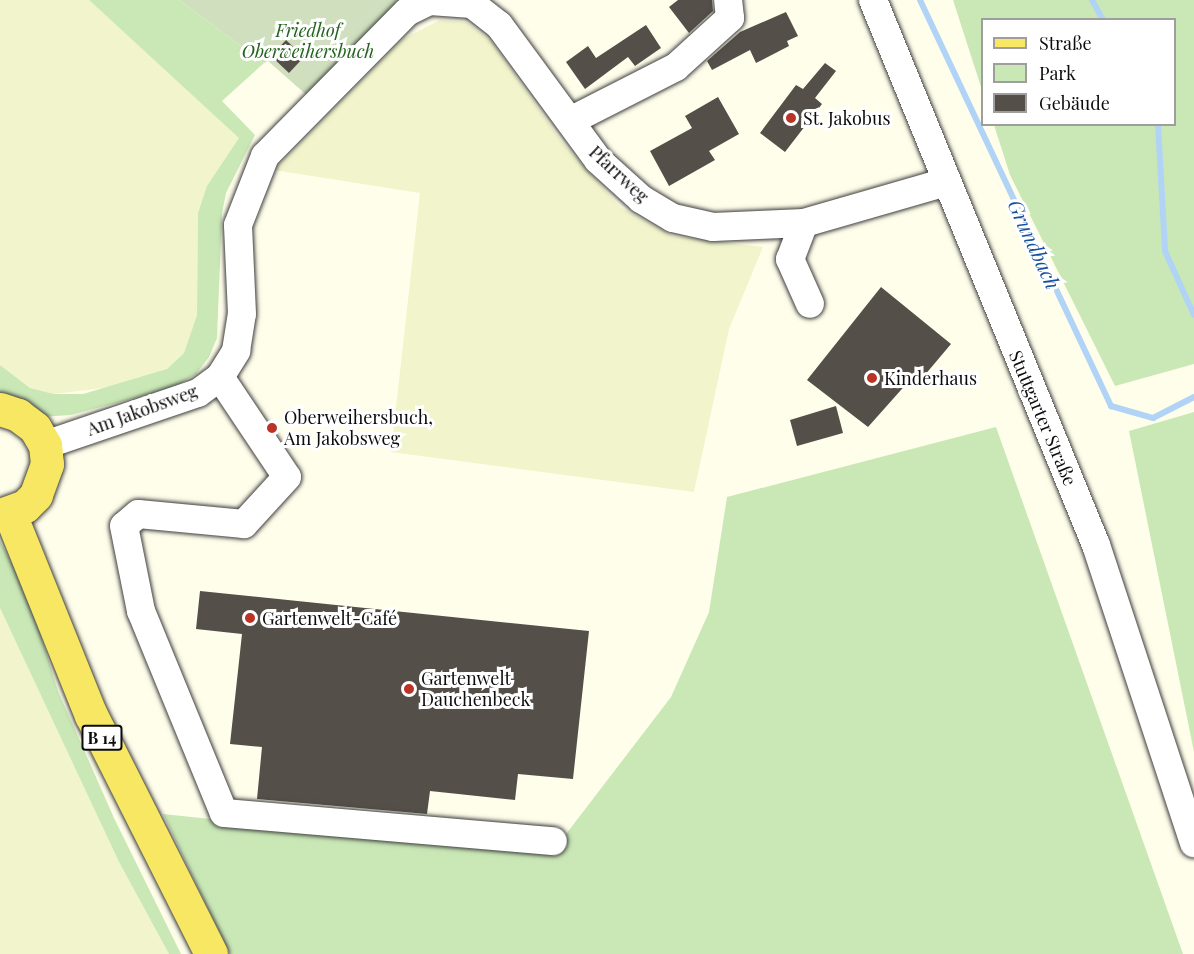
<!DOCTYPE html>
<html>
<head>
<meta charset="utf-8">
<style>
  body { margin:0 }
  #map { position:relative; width:1194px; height:954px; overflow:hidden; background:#fffeeb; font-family:"Playfair Display",serif }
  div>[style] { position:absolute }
  .farmland>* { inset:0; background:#f2f4cc }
  .green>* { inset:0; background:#c9e8b6 }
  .cemetery>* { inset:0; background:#d0e0be }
  .stream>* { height:6px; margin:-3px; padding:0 3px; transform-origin:3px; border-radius:3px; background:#b1d3f5 }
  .building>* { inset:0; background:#554f49 }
  .roads { filter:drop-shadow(0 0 2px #3f3f3f) drop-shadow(0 0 2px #3f3f3f) }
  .minor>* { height:28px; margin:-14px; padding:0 14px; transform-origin:14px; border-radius:14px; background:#fff }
  .major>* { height:33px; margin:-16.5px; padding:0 16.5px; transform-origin:16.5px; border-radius:16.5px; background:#f7e763 }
  .dots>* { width:16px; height:16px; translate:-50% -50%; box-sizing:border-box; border:3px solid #fff; border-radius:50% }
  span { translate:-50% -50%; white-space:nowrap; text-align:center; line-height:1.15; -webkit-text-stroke:6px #fff; paint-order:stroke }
  .shield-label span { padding:2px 4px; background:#fff; border:2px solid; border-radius:4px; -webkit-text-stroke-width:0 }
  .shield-label { font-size:16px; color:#0c0c0c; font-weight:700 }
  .park-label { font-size:18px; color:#23631e; font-style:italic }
  .poi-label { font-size:18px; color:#0c0c0c }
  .left { translate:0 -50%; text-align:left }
  .street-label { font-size:18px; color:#0c0c0c }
  .water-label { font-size:20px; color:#17509c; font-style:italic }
  .legend { position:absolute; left:981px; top:18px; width:195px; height:108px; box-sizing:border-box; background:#fff; border:2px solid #9e9e9e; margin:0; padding:8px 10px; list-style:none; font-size:18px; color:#0c0c0c }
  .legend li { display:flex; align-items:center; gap:12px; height:30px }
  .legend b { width:30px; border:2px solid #9e9e9e }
</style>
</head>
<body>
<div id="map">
  <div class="farmland">
    <i style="clip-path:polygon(0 0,89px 0,240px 138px,198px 213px,197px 315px,184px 353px,167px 369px,120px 386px,54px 394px,30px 388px,0 365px)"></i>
    <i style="clip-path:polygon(440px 20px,466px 22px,491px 41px,562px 142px,620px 207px,672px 236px,763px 247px,729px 329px,694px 492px,391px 452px,420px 193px,274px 170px,403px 39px)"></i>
    <i style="clip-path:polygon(0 608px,119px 862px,169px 954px,0 954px)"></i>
  </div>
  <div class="green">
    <i style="clip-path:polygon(89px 0,179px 0,264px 63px,222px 101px,255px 135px,226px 193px,222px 213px,217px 338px,209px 357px,196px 374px,172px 388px,71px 415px,40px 417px,0 401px,0 365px,30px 388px,54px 394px,83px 394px,167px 369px,184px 353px,197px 315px,198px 213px,207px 186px,239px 138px)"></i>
    <i style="clip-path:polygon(953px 0,1194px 0,1194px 364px,1115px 386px,1010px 175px,994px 125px,1174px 124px,1174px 20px,982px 20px,982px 90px)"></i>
    <i style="clip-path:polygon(1194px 412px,1194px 752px,1129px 431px)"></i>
    <i style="clip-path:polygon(996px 427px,1183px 954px,230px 954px,163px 814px,550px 855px,671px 697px,709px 612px,727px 497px)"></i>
    <i style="clip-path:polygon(0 541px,28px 594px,58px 691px,114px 818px,181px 954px,169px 954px,119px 862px,0 608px)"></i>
  </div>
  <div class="cemetery">
    <i style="clip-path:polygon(179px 0,404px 0,310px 98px,268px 61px,264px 63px)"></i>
  </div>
  <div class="stream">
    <i style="left:920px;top:0;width:449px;rotate:64.8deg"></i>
    <i style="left:1111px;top:406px;width:44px;rotate:15.9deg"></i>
    <i style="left:1153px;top:418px;width:46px;rotate:-27.1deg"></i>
    <i style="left:1092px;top:0;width:23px;rotate:61deg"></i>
    <i style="left:1158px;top:124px;width:127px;rotate:86.8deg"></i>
    <i style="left:1165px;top:251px;width:70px;rotate:65.6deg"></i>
  </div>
  <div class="building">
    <i style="clip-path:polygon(678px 0,712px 0,713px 11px,689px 33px,669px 7px)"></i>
    <i style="clip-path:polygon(786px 12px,798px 36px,787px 41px,789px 46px,756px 63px,750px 50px,712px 70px,707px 61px,740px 32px)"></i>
    <i style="clip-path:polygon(646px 25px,661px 48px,635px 66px,628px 57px,585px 89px,566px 62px,588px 46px,596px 58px)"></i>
    <i style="clip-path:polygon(286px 40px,304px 57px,289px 73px,271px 56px)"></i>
    <i style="clip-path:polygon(825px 63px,836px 71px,815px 98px,822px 104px,785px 152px,760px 133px,796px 85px,803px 89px)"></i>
    <i style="clip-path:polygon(718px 97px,739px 134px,709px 151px,715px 160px,669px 186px,650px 151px,692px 128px,685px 116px)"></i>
    <i style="clip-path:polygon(881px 287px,951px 344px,924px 376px,917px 372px,868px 427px,807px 380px)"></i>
    <i style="clip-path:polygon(836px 406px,843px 433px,797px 446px,790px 420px)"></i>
    <i style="clip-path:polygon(200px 591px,589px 631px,573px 779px,518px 774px,515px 800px,430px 791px,427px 814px,257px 799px,262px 747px,230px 744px,242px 634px,196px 629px)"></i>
  </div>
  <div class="roads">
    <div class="minor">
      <i style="left:873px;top:0;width:589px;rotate:67.75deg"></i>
      <i style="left:1096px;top:545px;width:314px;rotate:71.8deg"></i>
      <i style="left:570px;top:121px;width:119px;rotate:-27deg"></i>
      <i style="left:676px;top:67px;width:73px;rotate:-42.2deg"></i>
      <i style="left:730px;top:18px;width:18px;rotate:-96deg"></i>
      <i style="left:804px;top:223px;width:39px;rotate:111deg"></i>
      <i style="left:790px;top:259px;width:49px;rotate:66deg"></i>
      <i style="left:220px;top:377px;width:120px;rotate:56.2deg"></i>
      <i style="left:287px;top:477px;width:64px;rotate:132.5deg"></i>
      <i style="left:244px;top:524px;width:106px;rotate:-174.6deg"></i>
      <i style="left:138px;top:514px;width:18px;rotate:139deg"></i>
      <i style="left:124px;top:526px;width:87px;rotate:78.7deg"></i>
      <i style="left:141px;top:611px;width:218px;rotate:67.7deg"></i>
      <i style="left:224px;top:813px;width:330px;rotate:4.9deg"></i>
      <i style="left:45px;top:445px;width:162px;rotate:-18.8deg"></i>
      <i style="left:198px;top:393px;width:27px;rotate:-36deg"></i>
      <i style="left:220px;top:377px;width:31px;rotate:-58deg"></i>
      <i style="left:236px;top:351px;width:37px;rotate:-81deg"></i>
      <i style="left:242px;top:314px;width:89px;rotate:-92.6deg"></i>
      <i style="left:238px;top:225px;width:74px;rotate:-68.6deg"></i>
      <i style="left:265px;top:156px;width:202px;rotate:-45.4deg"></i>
      <i style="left:407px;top:12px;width:25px;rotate:-26deg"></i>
      <i style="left:430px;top:1px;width:42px;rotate:4.1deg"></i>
      <i style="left:472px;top:4px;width:34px;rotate:38deg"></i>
      <i style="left:499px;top:25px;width:167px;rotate:53.7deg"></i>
      <i style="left:598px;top:160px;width:58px;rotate:42.2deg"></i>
      <i style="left:641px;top:199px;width:37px;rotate:31deg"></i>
      <i style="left:673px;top:218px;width:41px;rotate:12.7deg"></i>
      <i style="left:713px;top:227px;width:91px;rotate:-2.5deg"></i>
      <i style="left:804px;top:223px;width:148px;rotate:-16.1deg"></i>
    </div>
    <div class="major">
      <i style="left:0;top:409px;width:19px;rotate:18deg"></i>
      <i style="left:18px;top:415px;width:21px;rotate:37deg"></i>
      <i style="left:35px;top:428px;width:20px;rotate:60deg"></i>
      <i style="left:45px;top:445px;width:19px;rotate:84deg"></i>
      <i style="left:47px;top:464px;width:33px;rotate:110deg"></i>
      <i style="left:36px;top:495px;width:16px;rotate:135deg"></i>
      <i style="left:25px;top:506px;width:27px;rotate:160deg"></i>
      <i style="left:10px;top:514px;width:217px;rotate:68.1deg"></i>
      <i style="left:91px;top:715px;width:267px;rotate:63.3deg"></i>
    </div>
  </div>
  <div class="dots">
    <i style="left:791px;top:118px;background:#ba3326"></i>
    <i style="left:872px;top:378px;background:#ba3326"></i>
    <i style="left:272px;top:428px;background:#ba3326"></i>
    <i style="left:250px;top:618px;background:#ba3326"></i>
    <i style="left:409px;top:689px;background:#ba3326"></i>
  </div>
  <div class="shield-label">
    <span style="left:102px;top:738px">B 14</span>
  </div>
  <div class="park-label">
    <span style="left:308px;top:41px">Friedhof<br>Oberweihersbuch</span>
  </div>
  <div class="poi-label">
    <span class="left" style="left:803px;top:118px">St. Jakobus</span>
    <span class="left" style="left:884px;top:378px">Kinderhaus</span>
    <span class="left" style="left:284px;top:428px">Oberweihersbuch,<br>Am Jakobsweg</span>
    <span class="left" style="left:262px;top:618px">Gartenwelt-Café</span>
    <span class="left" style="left:421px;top:689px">Gartenwelt<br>Dauchenbeck</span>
  </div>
  <div class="street-label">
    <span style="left:619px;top:174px;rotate:43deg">Pfarrweg</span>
    <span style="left:142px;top:410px;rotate:-20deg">Am Jakobsweg</span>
    <span style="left:1043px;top:418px;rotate:67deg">Stuttgarter Straße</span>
  </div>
  <div class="water-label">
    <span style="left:1035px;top:244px;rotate:65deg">Grundbach</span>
  </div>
  <ul class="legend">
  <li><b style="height:8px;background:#f7e763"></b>Straße</li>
  <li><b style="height:16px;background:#c9e8b6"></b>Park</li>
  <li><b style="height:16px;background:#554f49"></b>Gebäude</li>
  </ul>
</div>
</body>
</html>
